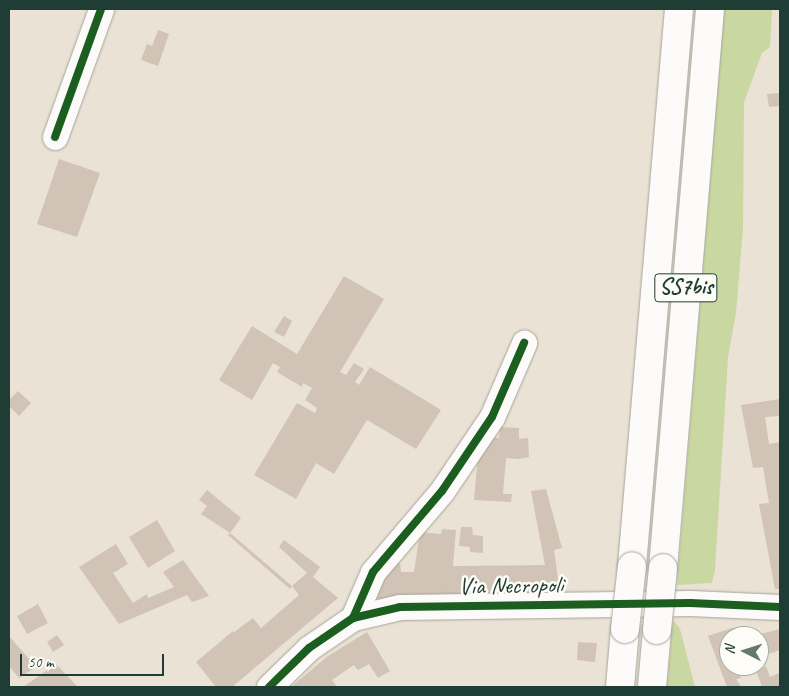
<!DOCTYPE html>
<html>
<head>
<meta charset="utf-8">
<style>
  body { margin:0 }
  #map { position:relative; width:789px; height:696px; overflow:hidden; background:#eae2d4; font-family:Caveat,sans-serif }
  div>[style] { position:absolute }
  .green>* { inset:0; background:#c9d7a0 }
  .building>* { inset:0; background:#d1c4b6 }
  .roads { filter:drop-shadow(0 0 1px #a6a49c) drop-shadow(0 0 1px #a6a49c) }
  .minor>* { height:25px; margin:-12.5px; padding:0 12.5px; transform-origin:12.5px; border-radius:12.5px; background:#fcfbf9 }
  .highway>* { height:28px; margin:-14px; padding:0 14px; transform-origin:14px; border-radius:14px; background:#fcfbf9 }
  .bridges { filter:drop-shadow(0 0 1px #a6a49c) drop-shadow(0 0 1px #a6a49c) }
  .highway-bridge>* { height:28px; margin:-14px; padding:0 14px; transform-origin:14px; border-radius:14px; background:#fcfbf9 }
  .cycleway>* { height:8px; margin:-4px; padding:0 4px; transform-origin:4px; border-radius:4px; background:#1b5e20 }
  span { translate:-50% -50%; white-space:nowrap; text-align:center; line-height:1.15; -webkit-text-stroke:5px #fdfcf7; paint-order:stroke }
  .shield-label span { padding:1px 4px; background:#fdfcf7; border:1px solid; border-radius:4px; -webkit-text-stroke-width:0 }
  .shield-label { font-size:22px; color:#1f3d34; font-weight:700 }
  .street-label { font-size:24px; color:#1f3d34 }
  .frame { position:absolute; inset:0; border:10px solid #1f3d34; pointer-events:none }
  .north { position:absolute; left:719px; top:626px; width:50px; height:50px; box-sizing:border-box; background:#fdfcf7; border:1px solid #a4b0a9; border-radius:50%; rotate:275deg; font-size:14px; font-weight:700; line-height:20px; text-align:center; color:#1f3d34 }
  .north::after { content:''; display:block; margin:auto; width:18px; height:22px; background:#66776c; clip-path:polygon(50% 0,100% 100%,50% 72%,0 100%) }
  .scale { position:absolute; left:20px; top:654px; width:144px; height:22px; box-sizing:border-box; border:2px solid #1f3d34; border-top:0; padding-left:6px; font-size:15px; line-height:18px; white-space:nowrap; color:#1f3d34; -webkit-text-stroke:4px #fdfcf7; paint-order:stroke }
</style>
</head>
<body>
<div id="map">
  <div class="green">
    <i style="clip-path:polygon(724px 9px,772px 9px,770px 47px,762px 53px,744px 102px,743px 228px,736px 313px,728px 357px,715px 570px,712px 583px,677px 585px)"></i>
    <i style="clip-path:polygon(673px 620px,680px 629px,695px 687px,667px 687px)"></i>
  </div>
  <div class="building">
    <i style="clip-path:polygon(158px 30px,169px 34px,158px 66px,141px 60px,147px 44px,152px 46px)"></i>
    <i style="clip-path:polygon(780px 93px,780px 106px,769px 107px,767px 94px)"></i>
    <i style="clip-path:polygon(59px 159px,100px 173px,77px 237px,37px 224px)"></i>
    <i style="clip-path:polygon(344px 276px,384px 299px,340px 372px,346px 375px,354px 363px,364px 369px,355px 382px,359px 385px,370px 367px,441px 410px,416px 449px,367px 420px,334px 474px,316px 463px,296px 499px,254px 475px,297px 403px,315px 413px,317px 408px,305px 400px,312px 388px,303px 383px,302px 387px,277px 372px,280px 367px,273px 363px,252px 400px,219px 380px,252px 326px,297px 354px)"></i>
    <i style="clip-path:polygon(284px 316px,292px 321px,284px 337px,274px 332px)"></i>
    <i style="clip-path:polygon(18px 391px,31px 403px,19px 416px,9px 406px,9px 400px)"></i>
    <i style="clip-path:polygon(780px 399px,780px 416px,765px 417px,769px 444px,780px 442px,780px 589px,775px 589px,759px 504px,769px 503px,763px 467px,753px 468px,741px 405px)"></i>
    <i style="clip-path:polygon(500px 427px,519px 428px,519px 439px,528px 438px,529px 457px,519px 459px,506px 458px,503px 494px,512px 494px,511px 502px,474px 500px,478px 456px,488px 438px,499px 438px)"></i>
    <i style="clip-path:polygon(546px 489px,562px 548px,554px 550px,560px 593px,467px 593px,378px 601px,378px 581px,390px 563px,400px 563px,401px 572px,414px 572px,420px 532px,441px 534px,442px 529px,456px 530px,453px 566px,545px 565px,531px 491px)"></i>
    <i style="clip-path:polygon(207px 490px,241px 518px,230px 533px,201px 514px,207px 506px,199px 500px)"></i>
    <i style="clip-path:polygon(157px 520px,175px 551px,148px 568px,129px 537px)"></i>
    <i style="clip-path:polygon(461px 527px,472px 527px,473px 535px,483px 536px,483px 553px,470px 552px,470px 547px,459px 546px)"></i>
    <i style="clip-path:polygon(230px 533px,292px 586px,290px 589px,228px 535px)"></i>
    <i style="clip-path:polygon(284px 540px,320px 567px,313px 577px,338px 598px,232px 687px,216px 687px,196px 662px,233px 631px,233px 633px,253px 618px,261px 628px,299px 595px,292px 586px,307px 573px,279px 547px)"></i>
    <i style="clip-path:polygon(116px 544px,128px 564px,113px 573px,133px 603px,147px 594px,148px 598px,174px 587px,163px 572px,183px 560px,209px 596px,192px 602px,187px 595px,119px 624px,79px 567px)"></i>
    <i style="clip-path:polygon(38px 604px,48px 623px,27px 634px,17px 616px)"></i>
    <i style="clip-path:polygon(732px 628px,756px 629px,760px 634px,780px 629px,780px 650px,759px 657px,759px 636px,729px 636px,729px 666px,736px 666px,741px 678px,736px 679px,741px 687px,727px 687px,708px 636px)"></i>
    <i style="clip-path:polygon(367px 632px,390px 671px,378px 678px,369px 664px,358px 670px,354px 665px,332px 680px,337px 687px,291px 687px,328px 656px)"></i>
    <i style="clip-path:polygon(57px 635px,64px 645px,53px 652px,47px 642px)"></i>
    <i style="clip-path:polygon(9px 636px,36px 667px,19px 678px,9px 666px)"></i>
    <i style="clip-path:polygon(578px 642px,597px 643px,595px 662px,577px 660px)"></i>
    <i style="clip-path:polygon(56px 664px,78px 687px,23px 687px)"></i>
    <i style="clip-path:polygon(766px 666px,770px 677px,780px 673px,780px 687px,762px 687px,756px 670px)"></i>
  </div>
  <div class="roads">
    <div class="minor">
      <i style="left:55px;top:137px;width:136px;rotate:-70.2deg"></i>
      <i style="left:353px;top:618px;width:50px;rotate:-66.5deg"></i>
      <i style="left:373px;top:572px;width:106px;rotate:-49.6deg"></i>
      <i style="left:442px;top:491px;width:89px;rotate:-56deg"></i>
      <i style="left:492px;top:417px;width:81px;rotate:-66.6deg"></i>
      <i style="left:269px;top:687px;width:56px;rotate:-44.3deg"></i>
      <i style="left:309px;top:648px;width:53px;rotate:-34.3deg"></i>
      <i style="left:353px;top:618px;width:48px;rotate:-13.2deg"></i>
      <i style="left:400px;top:607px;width:290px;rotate:-0.8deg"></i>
      <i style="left:690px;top:603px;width:90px;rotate:2.5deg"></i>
    </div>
    <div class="highway">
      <i style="left:632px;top:566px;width:559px;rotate:-85.18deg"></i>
      <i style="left:663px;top:568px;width:561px;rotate:-85.19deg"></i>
      <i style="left:620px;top:687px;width:58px;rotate:-85.1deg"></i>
      <i style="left:652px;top:687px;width:57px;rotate:-85deg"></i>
    </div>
  </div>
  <div class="bridges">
    <div class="highway-bridge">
      <i style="left:625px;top:629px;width:63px;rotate:-83.7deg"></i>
      <i style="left:657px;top:630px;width:62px;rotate:-84.5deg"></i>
    </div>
  </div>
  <div class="cycleway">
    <i style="left:55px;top:137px;width:136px;rotate:-70.2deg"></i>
    <i style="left:353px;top:618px;width:50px;rotate:-66.5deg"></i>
    <i style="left:373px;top:572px;width:106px;rotate:-49.6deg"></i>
    <i style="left:442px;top:491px;width:89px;rotate:-56deg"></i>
    <i style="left:492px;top:417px;width:81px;rotate:-66.6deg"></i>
    <i style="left:269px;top:687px;width:56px;rotate:-44.3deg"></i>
    <i style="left:309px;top:648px;width:53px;rotate:-34.3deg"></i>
    <i style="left:353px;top:618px;width:48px;rotate:-13.2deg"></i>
    <i style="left:400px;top:607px;width:290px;rotate:-0.8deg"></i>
    <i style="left:690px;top:603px;width:90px;rotate:2.5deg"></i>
  </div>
  <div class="shield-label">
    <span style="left:686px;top:288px">SS7bis</span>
  </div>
  <div class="street-label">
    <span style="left:511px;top:586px;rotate:-1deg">Via Necropoli</span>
  </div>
  <div class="frame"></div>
  <div class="north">N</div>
  <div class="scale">50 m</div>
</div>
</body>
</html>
